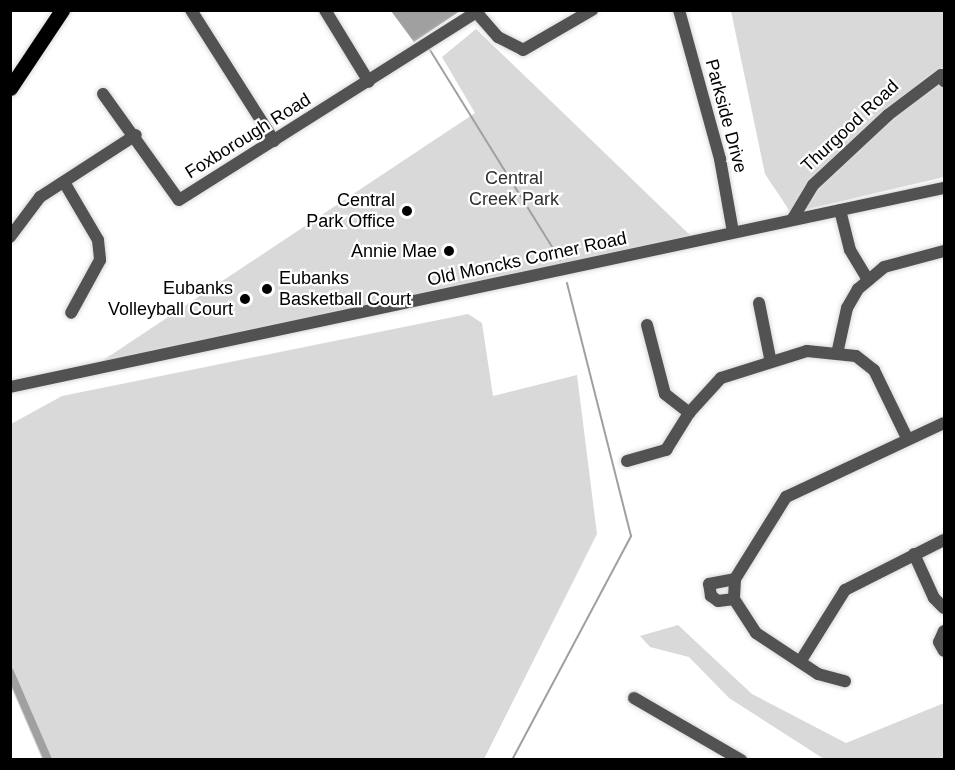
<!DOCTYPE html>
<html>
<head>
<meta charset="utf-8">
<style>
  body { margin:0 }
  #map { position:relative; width:955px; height:770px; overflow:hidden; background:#fff; font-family:Helvetica,sans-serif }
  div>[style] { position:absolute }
  .green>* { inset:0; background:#d9d9d9 }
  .water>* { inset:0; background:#a0a0a0 }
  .stream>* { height:2px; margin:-1px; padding:0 1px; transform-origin:1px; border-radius:1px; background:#a0a0a0 }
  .canal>* { height:8px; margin:-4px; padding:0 4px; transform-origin:4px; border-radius:4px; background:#a0a0a0 }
  .roads { filter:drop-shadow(0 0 2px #dbdbdb) drop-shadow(0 0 2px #dbdbdb) }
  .minor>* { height:12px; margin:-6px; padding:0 6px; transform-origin:6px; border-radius:6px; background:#525252 }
  .major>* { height:15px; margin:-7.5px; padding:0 7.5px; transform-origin:7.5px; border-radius:7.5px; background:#000 }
  .dots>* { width:16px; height:16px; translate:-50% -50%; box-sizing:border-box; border:3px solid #fff; border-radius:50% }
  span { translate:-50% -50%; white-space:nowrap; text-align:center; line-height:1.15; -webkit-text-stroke:4.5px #fff; paint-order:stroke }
  .street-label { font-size:18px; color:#000 }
  .park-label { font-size:18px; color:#303030 }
  .poi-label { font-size:18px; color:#000 }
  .right { translate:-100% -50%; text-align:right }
  .left { translate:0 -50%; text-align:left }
  .frame { position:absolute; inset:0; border:12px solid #000; pointer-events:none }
</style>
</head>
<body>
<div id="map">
  <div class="green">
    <i style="clip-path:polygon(731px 11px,944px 11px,944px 177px,791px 213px,765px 174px)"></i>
    <i style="clip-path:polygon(476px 29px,692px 237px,96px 365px,475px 113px,442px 57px)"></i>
    <i style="clip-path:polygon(468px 314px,482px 323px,493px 396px,577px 375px,597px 534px,484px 759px,42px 759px,11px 687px,11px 424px,62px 396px)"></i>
    <i style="clip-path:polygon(678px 625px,752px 694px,846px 743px,944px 703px,944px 759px,824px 759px,729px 698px,689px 657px,650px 647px,640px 636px)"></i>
  </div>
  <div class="water">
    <i style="clip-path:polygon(391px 11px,460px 11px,414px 42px)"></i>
  </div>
  <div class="stream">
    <i style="left:430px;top:50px;width:247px;rotate:58.2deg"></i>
    <i style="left:512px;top:760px;width:254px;rotate:-62deg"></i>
    <i style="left:631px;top:536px;width:261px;rotate:-104.2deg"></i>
  </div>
  <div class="canal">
    <i style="left:10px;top:672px;width:96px;rotate:66.6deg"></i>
  </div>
  <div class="roads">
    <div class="minor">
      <i style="left:191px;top:10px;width:155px;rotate:57.6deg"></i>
      <i style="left:325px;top:10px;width:84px;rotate:58.6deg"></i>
      <i style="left:679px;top:10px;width:155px;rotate:74.6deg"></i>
      <i style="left:720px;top:159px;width:74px;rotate:79.9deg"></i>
      <i style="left:477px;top:13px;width:32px;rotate:49deg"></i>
      <i style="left:498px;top:37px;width:28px;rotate:27deg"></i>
      <i style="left:523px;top:50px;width:80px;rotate:-30.1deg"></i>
      <i style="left:103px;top:94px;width:130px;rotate:54.4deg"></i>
      <i style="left:179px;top:200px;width:355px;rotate:-32.3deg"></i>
      <i style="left:64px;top:182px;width:67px;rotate:59.6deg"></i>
      <i style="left:98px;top:240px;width:20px;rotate:84deg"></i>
      <i style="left:100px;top:260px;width:60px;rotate:118.7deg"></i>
      <i style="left:840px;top:210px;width:41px;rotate:76deg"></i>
      <i style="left:850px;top:250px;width:35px;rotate:59deg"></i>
      <i style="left:792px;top:220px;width:41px;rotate:-59deg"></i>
      <i style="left:813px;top:185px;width:103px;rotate:-43deg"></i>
      <i style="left:888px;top:115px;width:66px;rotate:-37deg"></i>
      <i style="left:941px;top:75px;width:7px;rotate:63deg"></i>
      <i style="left:10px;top:237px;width:50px;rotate:-53.1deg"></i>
      <i style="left:40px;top:197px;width:114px;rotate:-32.9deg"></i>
      <i style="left:759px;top:303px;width:56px;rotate:78.7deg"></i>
      <i style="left:647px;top:325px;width:71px;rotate:75.4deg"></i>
      <i style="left:665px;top:394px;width:31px;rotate:38deg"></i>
      <i style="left:837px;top:354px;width:47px;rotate:-77.7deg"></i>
      <i style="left:847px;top:308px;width:22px;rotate:-60deg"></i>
      <i style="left:858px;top:289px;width:34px;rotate:-40deg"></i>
      <i style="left:884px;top:267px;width:62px;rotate:-14.9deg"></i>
      <i style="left:10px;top:387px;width:955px;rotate:-12.03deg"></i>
      <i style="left:627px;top:461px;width:41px;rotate:-15.8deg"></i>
      <i style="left:666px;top:450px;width:44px;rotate:-58.1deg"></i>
      <i style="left:689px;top:413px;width:47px;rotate:-47.6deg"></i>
      <i style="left:721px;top:378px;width:90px;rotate:-17.4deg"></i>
      <i style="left:807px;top:351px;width:49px;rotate:5.8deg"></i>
      <i style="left:856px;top:356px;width:23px;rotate:38deg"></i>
      <i style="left:874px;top:370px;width:76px;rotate:64.1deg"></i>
      <i style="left:914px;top:554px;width:48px;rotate:65.6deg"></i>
      <i style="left:934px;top:598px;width:14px;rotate:45deg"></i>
      <i style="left:735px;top:579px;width:97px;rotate:-58.1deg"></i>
      <i style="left:786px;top:497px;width:174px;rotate:-25.1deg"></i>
      <i style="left:734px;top:599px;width:16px;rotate:173deg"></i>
      <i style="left:718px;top:601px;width:9px;rotate:-144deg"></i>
      <i style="left:711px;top:596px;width:12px;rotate:-99deg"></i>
      <i style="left:709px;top:584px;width:26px;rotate:-11deg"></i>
      <i style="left:735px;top:579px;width:20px;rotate:93deg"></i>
      <i style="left:734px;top:599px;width:40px;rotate:57.1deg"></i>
      <i style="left:756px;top:633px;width:74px;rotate:33.5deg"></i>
      <i style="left:818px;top:674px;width:28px;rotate:15deg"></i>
      <i style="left:944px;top:631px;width:12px;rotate:114deg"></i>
      <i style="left:939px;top:642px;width:10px;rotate:61deg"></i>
      <i style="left:800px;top:662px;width:85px;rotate:-58deg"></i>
      <i style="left:845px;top:590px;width:111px;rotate:-26.8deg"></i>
      <i style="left:634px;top:698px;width:124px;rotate:30.1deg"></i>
    </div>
    <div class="major">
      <i style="left:10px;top:88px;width:94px;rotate:-56.3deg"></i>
    </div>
  </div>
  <div class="dots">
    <i style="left:407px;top:211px;background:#000"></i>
    <i style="left:449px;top:251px;background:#000"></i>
    <i style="left:267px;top:289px;background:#000"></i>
    <i style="left:245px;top:299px;background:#000"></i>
  </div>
  <div class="street-label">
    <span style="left:726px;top:116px;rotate:75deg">Parkside Drive</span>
    <span style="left:850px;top:126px;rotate:-43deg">Thurgood Road</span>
    <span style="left:248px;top:136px;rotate:-32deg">Foxborough Road</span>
    <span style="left:527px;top:259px;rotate:-12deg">Old Moncks Corner Road</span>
  </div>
  <div class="park-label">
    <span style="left:514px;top:189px">Central<br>Creek Park</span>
  </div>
  <div class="poi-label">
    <span class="right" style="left:395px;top:211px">Central<br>Park Office</span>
    <span class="right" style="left:437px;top:251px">Annie Mae</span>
    <span class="left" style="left:279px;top:289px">Eubanks<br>Basketball Court</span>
    <span class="right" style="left:233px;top:299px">Eubanks<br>Volleyball Court</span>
  </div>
  <div class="frame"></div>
</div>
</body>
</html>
